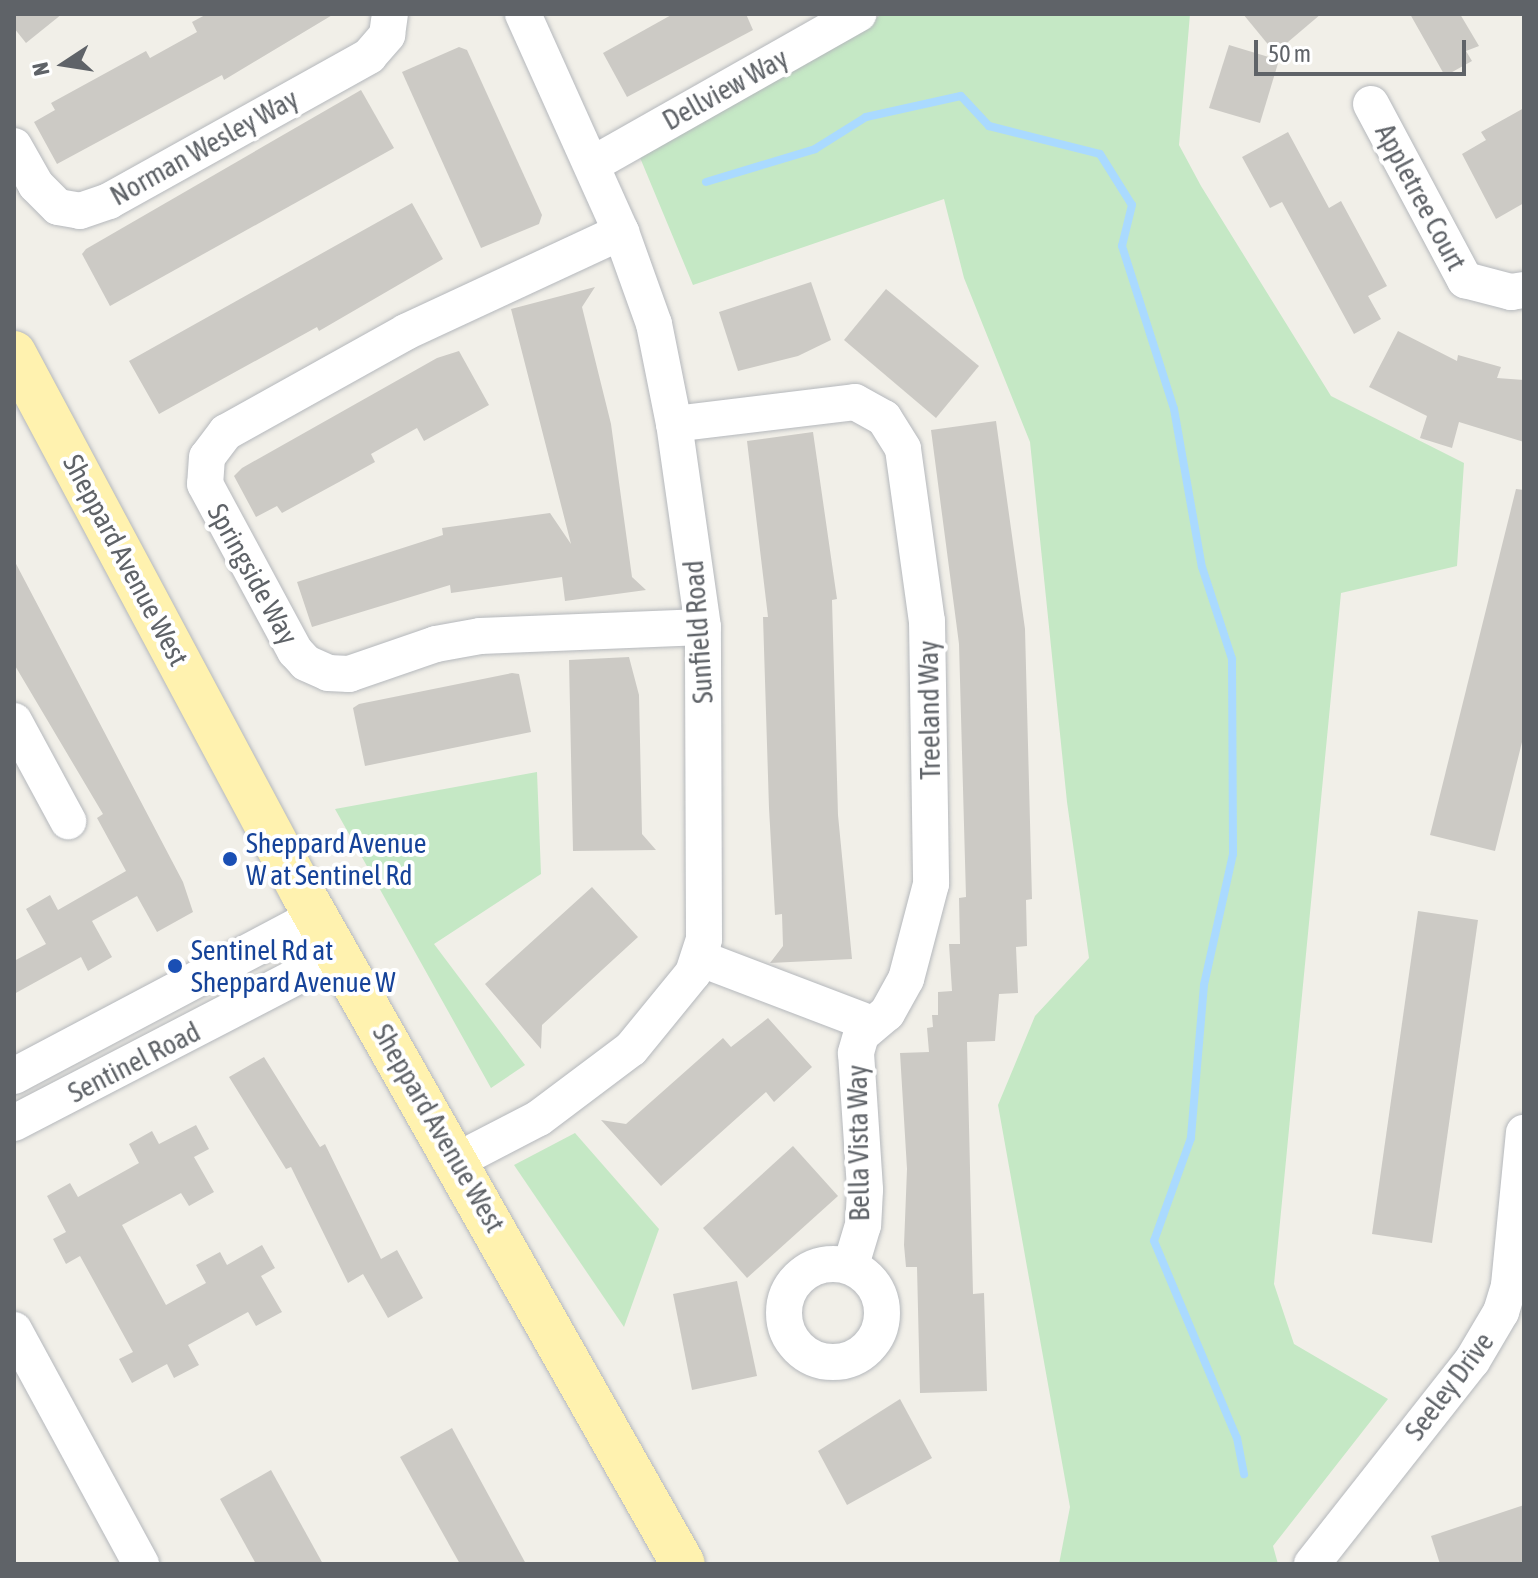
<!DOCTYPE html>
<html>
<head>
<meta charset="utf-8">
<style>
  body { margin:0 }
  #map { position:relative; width:1538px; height:1578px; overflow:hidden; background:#f1efe8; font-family:"Asap Condensed",sans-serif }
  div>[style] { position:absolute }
  .green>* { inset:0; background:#c5e8c5 }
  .stream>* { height:8px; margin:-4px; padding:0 4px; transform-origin:4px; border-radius:4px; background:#aadaff }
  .building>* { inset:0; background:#cccac5 }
  .roads { filter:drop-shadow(0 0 2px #b5b8bc) drop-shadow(0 0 2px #b5b8bc) }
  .minor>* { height:36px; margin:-18px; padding:0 18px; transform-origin:18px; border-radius:18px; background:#fff }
  .minor>.ring { margin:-18px; padding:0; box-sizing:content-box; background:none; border:36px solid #fff; border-radius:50% }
  .major>* { height:44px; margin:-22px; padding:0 22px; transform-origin:22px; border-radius:22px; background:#fff2af }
  .dots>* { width:22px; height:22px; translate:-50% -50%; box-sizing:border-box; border:4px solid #fff; border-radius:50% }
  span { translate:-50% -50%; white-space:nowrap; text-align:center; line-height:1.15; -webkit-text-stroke:8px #fff; paint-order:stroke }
  .street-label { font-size:28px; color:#5f6368 }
  .transit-label { font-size:28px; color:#164399 }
  .left { translate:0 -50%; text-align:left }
  .frame { position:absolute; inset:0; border:16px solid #5f6368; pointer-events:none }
  .north { position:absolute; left:24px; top:24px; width:80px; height:80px; -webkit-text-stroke:6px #fff; paint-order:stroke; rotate:258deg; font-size:22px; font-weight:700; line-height:32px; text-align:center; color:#5f6368 }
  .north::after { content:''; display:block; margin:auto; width:28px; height:36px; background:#5f6368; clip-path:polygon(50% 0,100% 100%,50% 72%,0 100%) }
  .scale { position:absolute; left:1254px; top:40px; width:212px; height:36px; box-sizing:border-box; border:4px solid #5f6368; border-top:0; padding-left:10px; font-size:24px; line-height:28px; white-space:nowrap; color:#5f6368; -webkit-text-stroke:6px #fff; paint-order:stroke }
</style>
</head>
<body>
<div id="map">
  <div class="green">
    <i style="clip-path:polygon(883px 14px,1190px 14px,1179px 145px,1201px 186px,1331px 396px,1464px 463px,1457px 566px,1341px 593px,1274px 1284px,1294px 1344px,1388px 1399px,1273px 1546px,1278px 1564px,1059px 1564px,1070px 1507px,998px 1105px,1035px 1016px,1089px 958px,1067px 802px,1030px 442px,964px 278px,944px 199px,693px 285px,636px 148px)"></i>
    <i style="clip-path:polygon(537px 772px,541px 874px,434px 944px,525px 1065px,491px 1088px,335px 809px)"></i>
    <i style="clip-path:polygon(575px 1133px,659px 1229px,624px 1327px,514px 1165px)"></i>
  </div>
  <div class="stream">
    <i style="left:706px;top:182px;width:114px;rotate:-16.8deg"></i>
    <i style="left:815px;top:149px;width:60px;rotate:-32.1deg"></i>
    <i style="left:866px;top:117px;width:97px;rotate:-12.5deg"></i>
    <i style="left:961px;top:96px;width:41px;rotate:47deg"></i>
    <i style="left:989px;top:126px;width:114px;rotate:14.2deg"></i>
    <i style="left:1100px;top:154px;width:60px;rotate:57.9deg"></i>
    <i style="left:1132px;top:205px;width:42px;rotate:103.7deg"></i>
    <i style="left:1122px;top:246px;width:171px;rotate:72.3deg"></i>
    <i style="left:1174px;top:409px;width:160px;rotate:80deg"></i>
    <i style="left:1202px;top:567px;width:97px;rotate:71.9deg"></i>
    <i style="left:1232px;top:659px;width:195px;rotate:89.7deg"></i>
    <i style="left:1233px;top:854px;width:134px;rotate:102.5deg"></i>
    <i style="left:1204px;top:985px;width:154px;rotate:94.9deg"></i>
    <i style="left:1191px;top:1138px;width:109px;rotate:109.8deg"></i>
    <i style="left:1154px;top:1241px;width:214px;rotate:67.2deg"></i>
    <i style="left:1237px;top:1438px;width:37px;rotate:79deg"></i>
  </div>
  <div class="building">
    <i style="clip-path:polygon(14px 14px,62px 14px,26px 43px,14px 28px)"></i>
    <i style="clip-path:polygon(207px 14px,334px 14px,224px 80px,222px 75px,57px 164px,34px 122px,55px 110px,51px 103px,146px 51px,150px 58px,197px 32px,192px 22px)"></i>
    <i style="clip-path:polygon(673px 14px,746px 14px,753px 30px,627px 97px,603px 53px)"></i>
    <i style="clip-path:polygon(1243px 14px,1321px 14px,1275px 53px)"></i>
    <i style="clip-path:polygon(1410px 14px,1460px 14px,1479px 46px,1466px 51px,1472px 61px,1445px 76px)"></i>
    <i style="clip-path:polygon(1229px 45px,1279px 60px,1260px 123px,1209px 108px)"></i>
    <i style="clip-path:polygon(459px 47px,467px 50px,542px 215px,539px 224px,481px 248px,402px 72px)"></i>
    <i style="clip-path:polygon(361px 90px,394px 148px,110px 306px,82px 254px,86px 249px)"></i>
    <i style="clip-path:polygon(1524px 108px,1524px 203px,1496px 219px,1462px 154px,1486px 140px,1481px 132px)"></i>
    <i style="clip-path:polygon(1288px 132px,1329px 208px,1341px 201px,1387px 286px,1368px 296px,1381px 319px,1354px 334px,1282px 202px,1270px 208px,1242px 157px)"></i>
    <i style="clip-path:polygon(412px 203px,443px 259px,319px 331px,317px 327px,159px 414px,129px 361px)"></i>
    <i style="clip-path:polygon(811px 282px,831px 340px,798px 356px,738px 371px,719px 312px)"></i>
    <i style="clip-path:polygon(595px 287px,582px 307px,611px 424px,632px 577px,646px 590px,565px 601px,562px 577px,451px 593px,450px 585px,312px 627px,297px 582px,443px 535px,442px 528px,550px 513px,571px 544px,511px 309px)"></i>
    <i style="clip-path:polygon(886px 289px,979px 366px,936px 418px,844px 340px)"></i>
    <i style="clip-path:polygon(1398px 331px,1457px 361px,1458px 355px,1501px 367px,1497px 378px,1524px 380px,1524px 442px,1459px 422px,1452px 448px,1420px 438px,1427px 416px,1369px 387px)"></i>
    <i style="clip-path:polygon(459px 351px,489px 405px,424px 441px,417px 428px,371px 454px,375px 462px,339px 482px,282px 513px,277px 506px,256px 517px,234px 476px,242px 468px,437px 358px)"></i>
    <i style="clip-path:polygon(996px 421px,1025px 629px,1032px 899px,1026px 900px,1027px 946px,1016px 947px,1018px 993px,999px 994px,995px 1041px,967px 1042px,973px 1294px,984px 1293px,987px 1391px,920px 1393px,917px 1267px,906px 1267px,904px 1245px,907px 1169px,900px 1053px,929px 1052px,927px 1028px,933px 1027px,932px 1015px,938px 1015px,938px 992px,952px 991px,949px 944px,960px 944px,959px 898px,966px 897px,959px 644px,931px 430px)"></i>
    <i style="clip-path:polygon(813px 432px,837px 599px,832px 600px,838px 815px,852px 959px,770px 963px,783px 946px,782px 914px,775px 915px,769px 808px,763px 617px,768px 617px,747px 441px)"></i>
    <i style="clip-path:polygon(1516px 489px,1524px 490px,1524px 734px,1495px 851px,1430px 835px)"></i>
    <i style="clip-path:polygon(14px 560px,183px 882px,193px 912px,157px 932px,137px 896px,92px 921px,112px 957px,88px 971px,81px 957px,14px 994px,14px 961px,46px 944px,26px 909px,50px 895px,58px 910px,126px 871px,97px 818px,103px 814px,14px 664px)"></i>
    <i style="clip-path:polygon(629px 657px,639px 695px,642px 834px,656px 850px,573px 851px,569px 660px)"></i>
    <i style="clip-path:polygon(512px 673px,519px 674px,531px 732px,365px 766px,353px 708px,359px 704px)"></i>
    <i style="clip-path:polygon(592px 887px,638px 937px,542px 1025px,541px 1049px,485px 984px)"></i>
    <i style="clip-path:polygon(1418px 911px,1478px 920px,1432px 1243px,1372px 1234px)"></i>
    <i style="clip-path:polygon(768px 1018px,812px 1067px,774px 1102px,766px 1092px,661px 1186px,601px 1120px,626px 1124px,723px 1038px,731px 1047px)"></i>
    <i style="clip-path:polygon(264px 1057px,320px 1147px,325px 1144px,381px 1259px,397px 1250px,423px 1298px,388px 1318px,363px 1274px,348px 1283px,291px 1167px,286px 1169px,229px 1077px)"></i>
    <i style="clip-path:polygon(196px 1125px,209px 1149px,194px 1157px,214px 1192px,189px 1206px,181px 1193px,122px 1225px,166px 1305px,206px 1283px,196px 1265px,220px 1252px,227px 1265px,262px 1245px,275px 1268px,261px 1276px,282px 1312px,256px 1326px,248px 1312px,188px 1345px,199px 1365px,174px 1378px,167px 1364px,132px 1383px,119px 1359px,133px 1352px,80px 1256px,66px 1264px,53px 1239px,66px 1232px,47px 1196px,70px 1183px,78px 1197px,139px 1163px,129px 1144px,152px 1131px,159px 1144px)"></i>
    <i style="clip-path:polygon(793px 1146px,838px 1196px,747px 1278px,703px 1228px)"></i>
    <i style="clip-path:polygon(737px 1281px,757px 1376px,692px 1390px,673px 1294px)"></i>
    <i style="clip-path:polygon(900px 1399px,932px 1458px,847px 1505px,818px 1451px)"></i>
    <i style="clip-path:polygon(452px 1428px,526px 1564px,460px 1564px,400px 1457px)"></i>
    <i style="clip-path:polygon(271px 1470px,323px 1564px,256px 1564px,220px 1499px)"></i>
    <i style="clip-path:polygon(1524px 1505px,1524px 1564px,1440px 1564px,1431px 1536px)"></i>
  </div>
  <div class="roads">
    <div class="minor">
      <i style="left:1371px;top:104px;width:200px;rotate:61.9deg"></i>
      <i style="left:1465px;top:280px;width:48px;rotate:14.6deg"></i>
      <i style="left:1511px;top:292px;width:13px;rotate:-9deg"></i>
      <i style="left:14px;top:146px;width:45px;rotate:60.6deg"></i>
      <i style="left:36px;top:185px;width:31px;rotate:45deg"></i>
      <i style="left:58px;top:207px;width:22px;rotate:10deg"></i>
      <i style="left:80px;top:211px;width:31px;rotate:-19deg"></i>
      <i style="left:109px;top:201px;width:298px;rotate:-29.1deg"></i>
      <i style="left:369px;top:56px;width:28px;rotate:-49deg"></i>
      <i style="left:387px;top:35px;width:21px;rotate:-82deg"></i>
      <i style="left:593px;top:164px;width:305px;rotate:-29.5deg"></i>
      <i style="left:621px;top:232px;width:237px;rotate:155.1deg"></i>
      <i style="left:406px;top:332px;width:206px;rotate:150.9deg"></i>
      <i style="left:226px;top:432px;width:31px;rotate:127deg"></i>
      <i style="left:207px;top:457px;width:27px;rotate:94deg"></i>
      <i style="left:205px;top:484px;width:190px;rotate:61.7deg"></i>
      <i style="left:295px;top:651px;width:16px;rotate:47deg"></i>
      <i style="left:306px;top:663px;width:24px;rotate:24deg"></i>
      <i style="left:328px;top:673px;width:21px;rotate:3deg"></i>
      <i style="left:349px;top:674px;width:92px;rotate:-19deg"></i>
      <i style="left:436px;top:644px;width:45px;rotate:-10.3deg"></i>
      <i style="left:480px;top:636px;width:223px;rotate:-2.3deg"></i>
      <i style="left:674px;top:424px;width:182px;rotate:-6.9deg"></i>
      <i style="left:855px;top:402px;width:33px;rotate:29deg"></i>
      <i style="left:884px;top:418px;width:36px;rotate:58deg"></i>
      <i style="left:903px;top:449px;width:174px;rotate:82.1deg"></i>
      <i style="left:927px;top:621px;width:263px;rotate:89.1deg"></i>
      <i style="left:931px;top:884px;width:98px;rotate:104.7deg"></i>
      <i style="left:906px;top:979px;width:39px;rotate:119deg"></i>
      <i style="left:887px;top:1013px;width:34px;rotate:140deg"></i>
      <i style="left:861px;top:1035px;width:19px;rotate:106deg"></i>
      <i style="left:856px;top:1053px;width:137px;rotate:86.2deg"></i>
      <i style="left:865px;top:1190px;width:35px;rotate:93deg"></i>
      <i style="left:863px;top:1225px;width:42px;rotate:106.7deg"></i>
      <i style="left:14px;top:721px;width:114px;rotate:61.6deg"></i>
      <i style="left:699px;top:958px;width:185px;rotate:20.9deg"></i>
      <i style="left:14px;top:1076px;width:342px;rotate:-27.9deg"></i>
      <i style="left:14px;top:1123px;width:365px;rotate:-27.4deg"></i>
      <i style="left:458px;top:1160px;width:91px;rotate:-27.4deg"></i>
      <i style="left:539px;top:1118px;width:115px;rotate:-36.9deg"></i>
      <i style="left:631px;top:1049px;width:98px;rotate:-50.8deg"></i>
      <i style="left:693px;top:973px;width:35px;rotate:-72deg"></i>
      <i style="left:704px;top:940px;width:313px;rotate:-90.2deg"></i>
      <i style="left:703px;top:627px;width:205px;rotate:-98.1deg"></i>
      <i style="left:674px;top:424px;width:102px;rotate:-101.3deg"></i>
      <i style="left:654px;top:324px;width:98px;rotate:-109.7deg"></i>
      <i style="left:621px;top:232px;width:239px;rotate:-114.2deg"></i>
      <i class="ring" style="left:784px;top:1264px;width:62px;height:62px"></i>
      <i style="left:14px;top:1330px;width:266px;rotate:61.5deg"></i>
      <i style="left:1312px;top:1564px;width:258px;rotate:-51.8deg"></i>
      <i style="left:1472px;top:1361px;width:57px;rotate:-59.4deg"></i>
      <i style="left:1501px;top:1312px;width:28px;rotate:-73deg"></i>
      <i style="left:1509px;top:1285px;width:153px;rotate:-84.4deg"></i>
    </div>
    <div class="major">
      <i style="left:14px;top:353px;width:611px;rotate:61.88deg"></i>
      <i style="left:302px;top:892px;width:772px;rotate:60.45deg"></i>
    </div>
  </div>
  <div class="dots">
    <i style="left:230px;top:859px;background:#1a4fb4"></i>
    <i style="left:175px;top:966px;background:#1a4fb4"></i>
  </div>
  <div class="street-label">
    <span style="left:725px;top:89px;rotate:-29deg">Dellview Way</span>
    <span style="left:204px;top:147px;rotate:-29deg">Norman Wesley Way</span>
    <span style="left:1421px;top:197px;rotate:62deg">Appletree Court</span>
    <span style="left:126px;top:560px;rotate:62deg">Sheppard Avenue West</span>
    <span style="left:253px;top:574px;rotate:61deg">Springside Way</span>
    <span style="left:698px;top:632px;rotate:-94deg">Sunfield Road</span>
    <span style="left:929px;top:710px;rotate:-91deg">Treeland Way</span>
    <span style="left:134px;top:1062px;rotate:-27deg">Sentinel Road</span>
    <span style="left:439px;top:1128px;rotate:60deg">Sheppard Avenue West</span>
    <span style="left:858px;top:1143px;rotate:-91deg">Bella Vista Way</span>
    <span style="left:1449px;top:1386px;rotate:-53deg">Seeley Drive</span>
  </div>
  <div class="transit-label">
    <span class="left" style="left:246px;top:859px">Sheppard Avenue<br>W at Sentinel Rd</span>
    <span class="left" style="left:191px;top:966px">Sentinel Rd at<br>Sheppard Avenue W</span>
  </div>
  <div class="frame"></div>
  <div class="north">N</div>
  <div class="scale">50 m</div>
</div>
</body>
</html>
